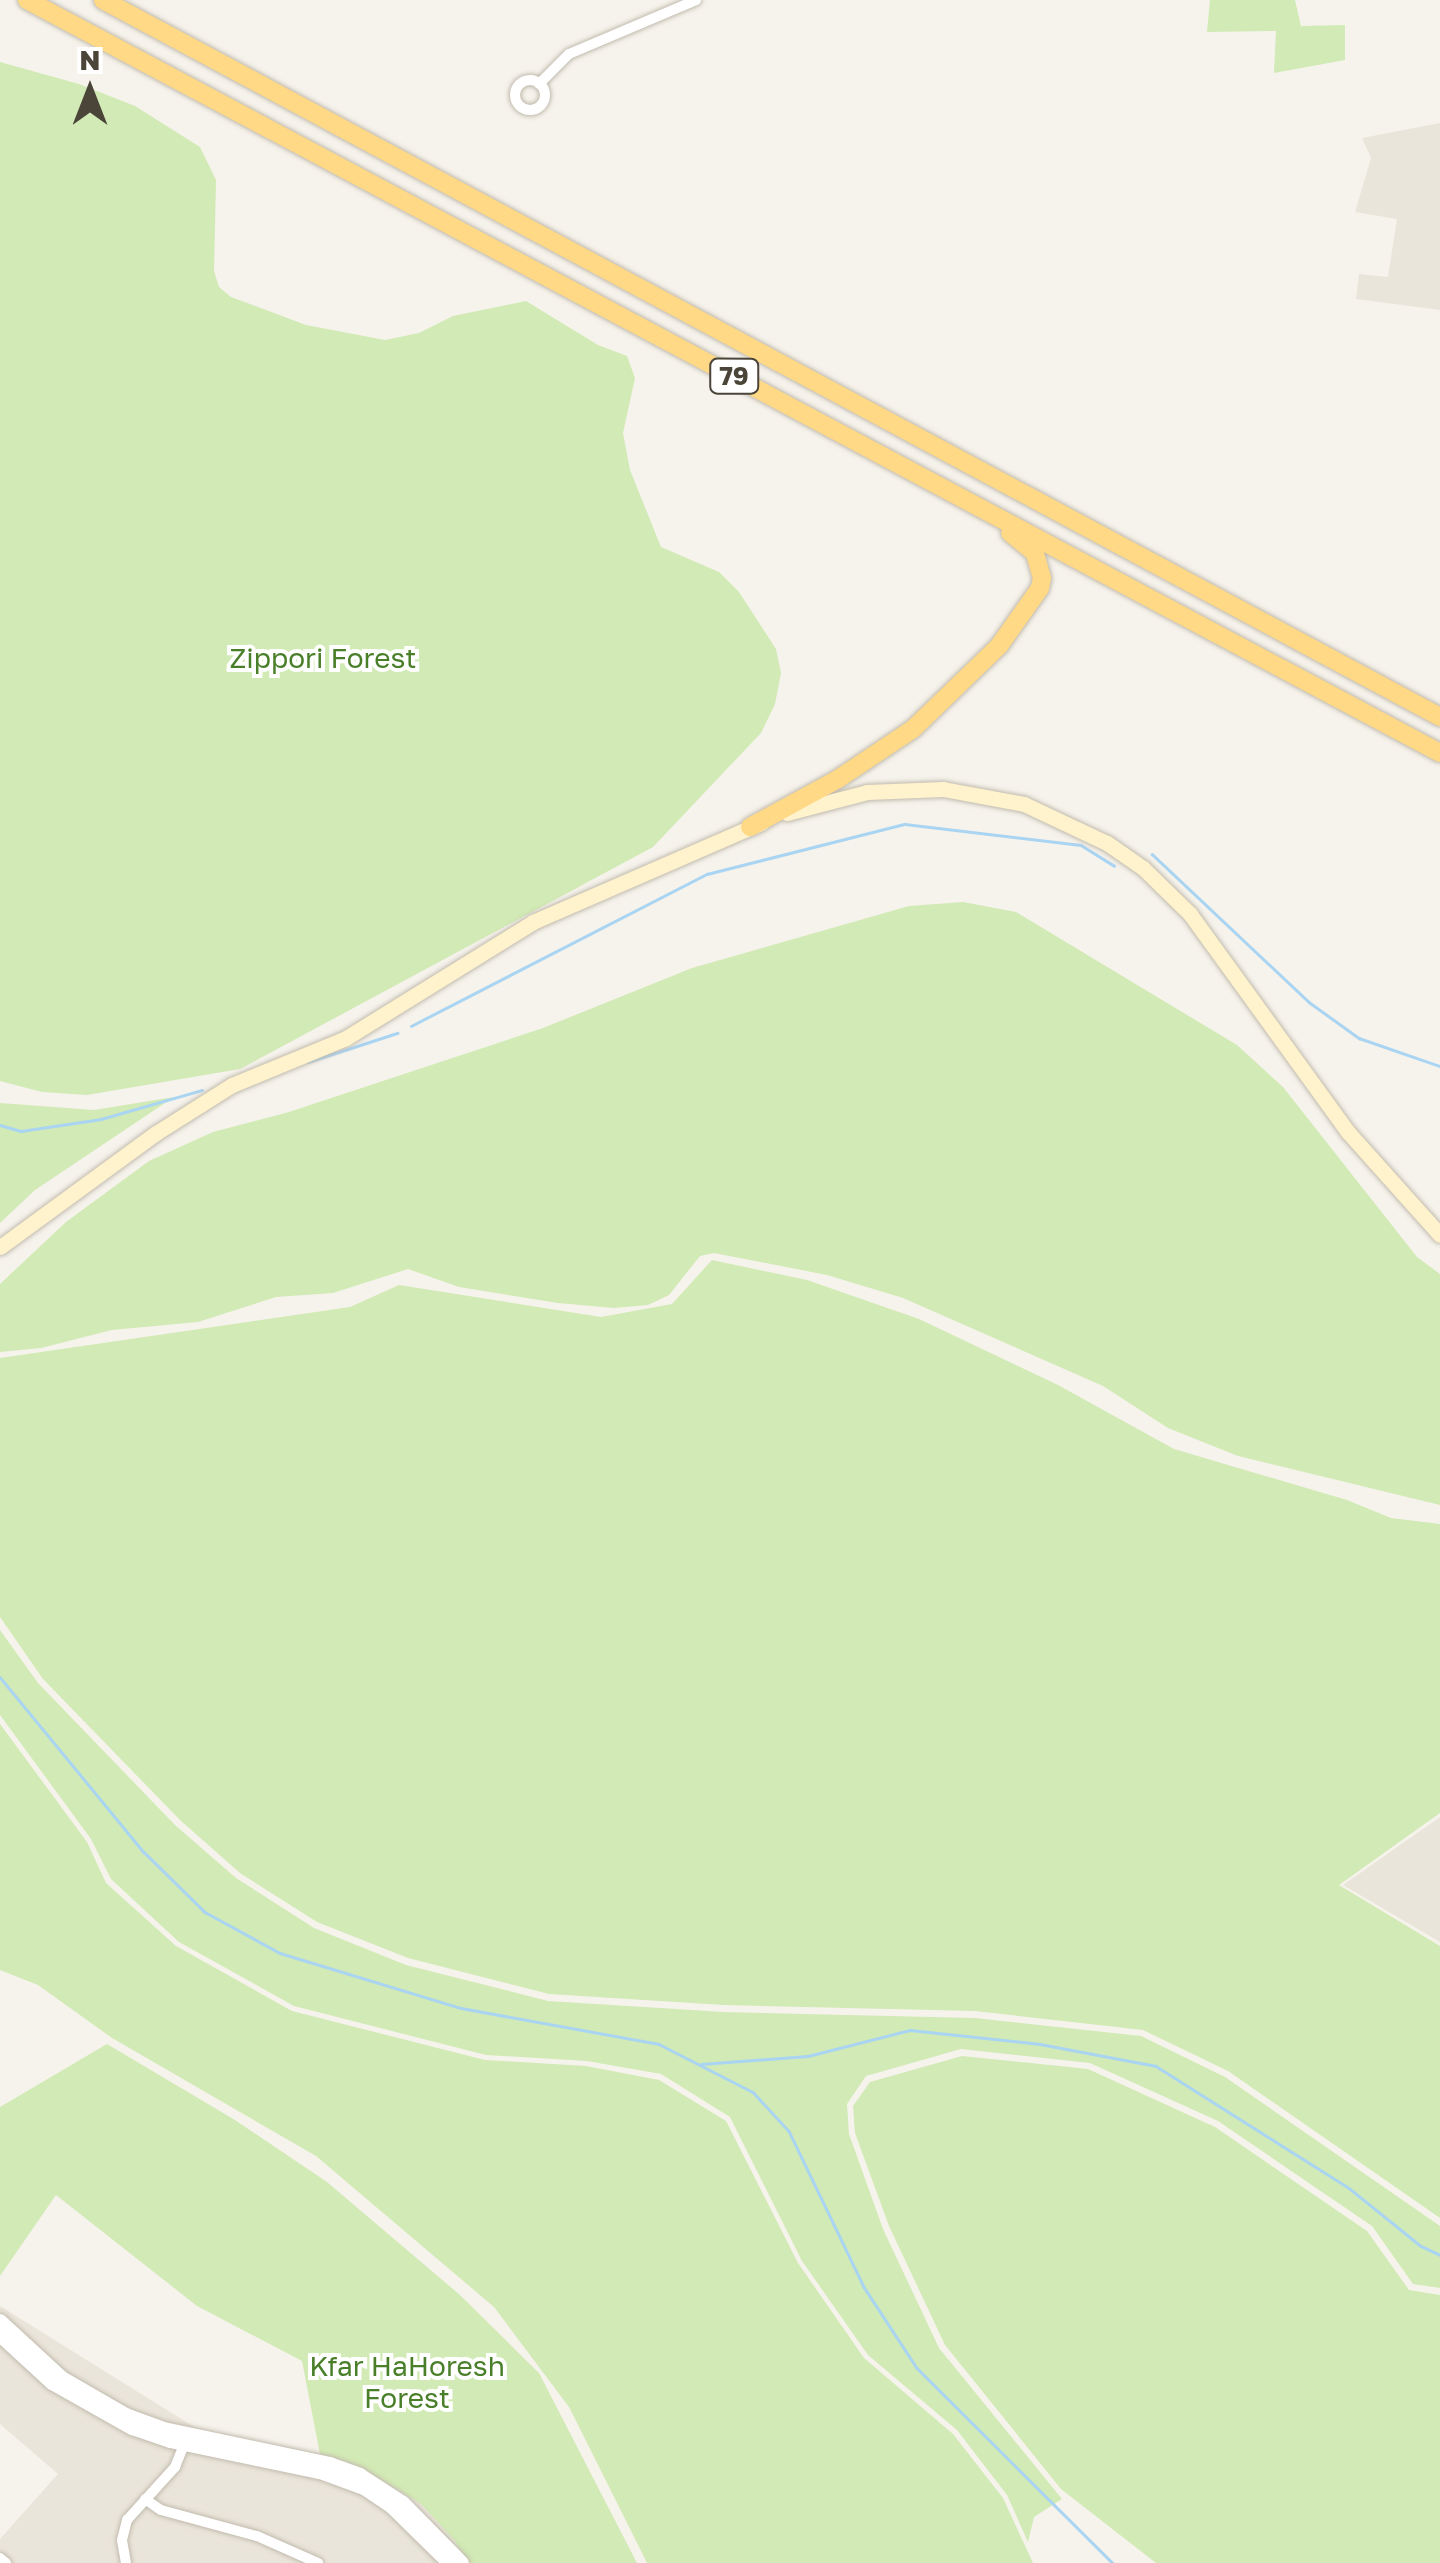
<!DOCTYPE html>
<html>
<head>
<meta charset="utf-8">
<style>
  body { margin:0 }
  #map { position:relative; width:1440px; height:2563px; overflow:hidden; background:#f6f3ec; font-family:"Golos Text",sans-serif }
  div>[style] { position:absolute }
  .residential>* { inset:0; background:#eae5da }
  .green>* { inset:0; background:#d2eab5 }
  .stream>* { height:2.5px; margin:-1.25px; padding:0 1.25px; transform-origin:1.25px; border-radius:1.25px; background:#a9d4f2 }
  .roads { filter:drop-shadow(0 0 2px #c2bbae) drop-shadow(0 0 2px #c2bbae) }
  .minor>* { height:10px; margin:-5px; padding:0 5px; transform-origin:5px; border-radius:5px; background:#fff }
  .minor>.ring { margin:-5px; padding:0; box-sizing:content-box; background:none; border:10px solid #fff; border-radius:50% }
  .tertiary>* { height:14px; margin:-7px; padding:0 7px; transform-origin:7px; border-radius:7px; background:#fff }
  .secondary>* { height:15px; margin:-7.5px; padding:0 7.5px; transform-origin:7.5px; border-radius:7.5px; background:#fff3cd }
  .trunk>* { height:18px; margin:-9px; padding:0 9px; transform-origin:9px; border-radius:9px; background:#ffd985 }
  span { translate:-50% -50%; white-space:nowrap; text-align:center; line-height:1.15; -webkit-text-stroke:8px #fff; paint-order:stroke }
  .shield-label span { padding:2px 8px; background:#fff; border:2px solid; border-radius:8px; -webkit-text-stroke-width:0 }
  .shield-label { font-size:25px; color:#4b4439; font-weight:700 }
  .park-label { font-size:28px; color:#4a7f2a }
  .north { position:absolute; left:40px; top:40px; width:100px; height:100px; -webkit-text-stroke:8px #fff; paint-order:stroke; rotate:0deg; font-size:28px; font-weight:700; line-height:40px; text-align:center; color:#4b4439 }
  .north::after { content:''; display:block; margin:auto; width:35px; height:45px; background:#4b4439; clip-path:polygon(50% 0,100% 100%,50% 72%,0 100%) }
</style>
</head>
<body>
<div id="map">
  <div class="residential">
    <i style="clip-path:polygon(1440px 123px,1440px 310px,1356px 299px,1359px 274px,1388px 277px,1397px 219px,1355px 212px,1371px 158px,1362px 138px)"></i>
    <i style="clip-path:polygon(1440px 1817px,1440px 1942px,1343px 1885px)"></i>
    <i style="clip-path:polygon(0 2306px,199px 2430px,320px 2454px,379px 2477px,421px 2504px,455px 2541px,464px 2563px,0 2563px,0 2539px,58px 2474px,0 2424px)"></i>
  </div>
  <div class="green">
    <i style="clip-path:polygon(1210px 0,1295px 0,1301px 26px,1345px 25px,1345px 60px,1274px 73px,1276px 31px,1207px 32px)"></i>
    <i style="clip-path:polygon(0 62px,79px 84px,135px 106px,200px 147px,216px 180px,214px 271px,219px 287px,231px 297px,306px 325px,385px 340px,419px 333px,453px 316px,526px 301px,598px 345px,627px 356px,635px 378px,623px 433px,630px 470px,661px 547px,719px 572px,739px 592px,776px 649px,781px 673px,775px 704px,761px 733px,653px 847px,240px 1069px,87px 1095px,42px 1092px,0 1081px)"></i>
    <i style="clip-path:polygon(963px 902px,1016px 912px,1237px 1045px,1283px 1087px,1417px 1257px,1440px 1274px,1440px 1505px,1238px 1456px,1168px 1428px,1103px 1386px,903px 1298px,827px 1275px,714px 1253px,700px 1256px,669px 1295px,648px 1305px,614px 1308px,558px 1303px,459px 1287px,408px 1269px,333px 1293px,276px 1297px,198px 1322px,112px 1330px,41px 1348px,0 1352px,0 1284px,66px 1222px,149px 1161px,213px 1132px,289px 1112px,543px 1028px,692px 968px,909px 906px)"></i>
    <i style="clip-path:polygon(174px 1097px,35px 1190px,0 1223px,0 1103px,94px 1110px)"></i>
    <i style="clip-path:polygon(712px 1260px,807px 1280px,919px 1319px,1058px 1385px,1174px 1449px,1347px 1500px,1391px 1518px,1440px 1524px,1440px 1813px,1339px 1885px,1440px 1946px,1440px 2218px,1228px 2071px,1143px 2030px,975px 2011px,724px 2005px,549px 1994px,408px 1958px,317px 1922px,240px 1873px,180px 1820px,43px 1679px,0 1617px,0 1358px,350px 1307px,399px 1285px,601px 1317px,672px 1304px)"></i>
    <i style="clip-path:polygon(0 1630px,38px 1683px,175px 1825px,236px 1878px,314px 1928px,406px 1965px,548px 2001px,724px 2012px,975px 2018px,1141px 2036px,1225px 2077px,1440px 2226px,1440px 2288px,1413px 2284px,1372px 2226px,1218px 2121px,1090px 2063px,961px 2049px,866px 2076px,847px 2104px,849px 2134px,883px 2229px,939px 2348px,1062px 2499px,1034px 2517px,1028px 2542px,1007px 2495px,957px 2430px,868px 2355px,802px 2261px,730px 2117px,661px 2074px,587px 2061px,486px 2055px,294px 2006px,179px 1942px,111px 1879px,91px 1839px,0 1715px)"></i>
    <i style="clip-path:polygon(0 1724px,87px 1842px,106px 1883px,176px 1946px,292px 2011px,485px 2060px,586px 2066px,659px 2080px,726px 2121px,798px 2263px,864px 2358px,953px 2434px,1003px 2498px,1033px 2563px,647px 2563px,569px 2407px,494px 2307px,316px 2156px,112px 2038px,38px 1985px,0 1970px)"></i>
    <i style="clip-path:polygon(107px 2044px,235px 2120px,327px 2182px,460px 2295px,539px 2373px,637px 2563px,465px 2563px,455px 2541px,421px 2504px,379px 2478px,320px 2454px,302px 2361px,197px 2306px,56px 2195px,0 2276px,0 2107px)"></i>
    <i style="clip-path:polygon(962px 2056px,1088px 2069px,1215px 2127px,1367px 2231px,1409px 2290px,1440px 2295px,1440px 2563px,1156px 2563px,1061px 2489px,945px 2345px,889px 2226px,855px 2133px,853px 2106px,870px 2082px)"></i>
  </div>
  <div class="stream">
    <i style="left:1152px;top:854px;width:216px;rotate:43.3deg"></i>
    <i style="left:1309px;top:1002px;width:62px;rotate:35.8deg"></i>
    <i style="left:1359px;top:1038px;width:86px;rotate:19.1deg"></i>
    <i style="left:411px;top:1026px;width:333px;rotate:-27.2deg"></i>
    <i style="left:707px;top:874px;width:204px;rotate:-14.2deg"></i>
    <i style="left:905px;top:824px;width:177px;rotate:6.8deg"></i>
    <i style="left:1081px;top:845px;width:39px;rotate:32deg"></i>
    <i style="left:308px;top:1062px;width:94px;rotate:-18deg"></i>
    <i style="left:0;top:1125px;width:22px;rotate:16deg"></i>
    <i style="left:21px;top:1131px;width:81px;rotate:-8.5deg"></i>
    <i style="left:101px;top:1119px;width:105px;rotate:-16deg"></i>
    <i style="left:0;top:1677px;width:227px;rotate:50.6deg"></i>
    <i style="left:144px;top:1852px;width:86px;rotate:44.5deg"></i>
    <i style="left:205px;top:1912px;width:85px;rotate:28.7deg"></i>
    <i style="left:280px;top:1953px;width:189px;rotate:16.9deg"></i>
    <i style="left:461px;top:2008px;width:201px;rotate:10.3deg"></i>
    <i style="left:659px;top:2044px;width:106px;rotate:27.1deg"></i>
    <i style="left:753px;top:2092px;width:53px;rotate:47.3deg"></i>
    <i style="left:789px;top:2131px;width:173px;rotate:64.3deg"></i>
    <i style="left:864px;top:2287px;width:97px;rotate:56.8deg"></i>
    <i style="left:917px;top:2368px;width:276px;rotate:44.9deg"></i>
    <i style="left:701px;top:2064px;width:107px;rotate:-4.3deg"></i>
    <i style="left:808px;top:2056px;width:105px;rotate:-14.3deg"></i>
    <i style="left:910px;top:2030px;width:131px;rotate:6.1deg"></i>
    <i style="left:1040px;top:2044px;width:118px;rotate:10.7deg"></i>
    <i style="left:1156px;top:2066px;width:228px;rotate:32.3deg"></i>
    <i style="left:1349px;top:2188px;width:92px;rotate:38.9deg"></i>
    <i style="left:1421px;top:2246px;width:21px;rotate:25deg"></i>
  </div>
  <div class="roads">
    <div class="minor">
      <i class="ring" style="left:515px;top:80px;width:20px;height:20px"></i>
      <i style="left:539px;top:84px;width:42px;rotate:-45deg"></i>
      <i style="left:569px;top:54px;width:138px;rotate:-23deg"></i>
      <i style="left:145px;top:2499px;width:19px;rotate:35deg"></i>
      <i style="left:161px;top:2510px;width:99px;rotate:15.2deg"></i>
      <i style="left:257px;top:2536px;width:67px;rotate:23.9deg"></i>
      <i style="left:0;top:2558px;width:8px;rotate:40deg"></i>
      <i style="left:126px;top:2563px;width:23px;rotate:-100deg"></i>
      <i style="left:122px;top:2540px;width:21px;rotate:-76deg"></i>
      <i style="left:127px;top:2520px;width:72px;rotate:-47.8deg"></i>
      <i style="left:175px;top:2467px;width:29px;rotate:-68deg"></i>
    </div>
    <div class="tertiary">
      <i style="left:0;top:2321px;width:84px;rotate:42.6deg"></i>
      <i style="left:62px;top:2378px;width:74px;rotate:30deg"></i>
      <i style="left:126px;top:2415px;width:40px;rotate:20.2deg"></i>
      <i style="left:164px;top:2429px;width:170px;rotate:11.9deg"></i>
      <i style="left:330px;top:2464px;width:32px;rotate:20deg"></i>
      <i style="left:360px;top:2475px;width:51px;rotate:33.1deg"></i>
      <i style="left:403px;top:2503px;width:84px;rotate:45.5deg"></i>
      <i style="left:0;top:2335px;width:71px;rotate:42.7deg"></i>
      <i style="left:52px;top:2383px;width:92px;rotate:29.4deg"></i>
      <i style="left:132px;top:2428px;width:40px;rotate:18.9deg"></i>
      <i style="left:170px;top:2441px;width:153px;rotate:11.7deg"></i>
      <i style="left:320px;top:2472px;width:47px;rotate:20deg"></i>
      <i style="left:364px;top:2488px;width:34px;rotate:34deg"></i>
      <i style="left:392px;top:2507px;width:80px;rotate:44.5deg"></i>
    </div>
    <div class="secondary">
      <i style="left:787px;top:813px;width:83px;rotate:-14.7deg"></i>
      <i style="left:867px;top:792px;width:76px;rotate:-2.3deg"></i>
      <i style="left:943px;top:789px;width:82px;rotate:10.5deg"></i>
      <i style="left:1024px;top:804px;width:92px;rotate:25.2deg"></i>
      <i style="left:1107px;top:843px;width:44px;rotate:34.8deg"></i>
      <i style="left:1143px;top:868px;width:66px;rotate:44.4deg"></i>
      <i style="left:1190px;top:914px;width:269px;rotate:54.1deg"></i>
      <i style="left:1348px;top:1132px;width:138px;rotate:48.2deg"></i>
      <i style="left:0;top:1247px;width:193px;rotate:-36.2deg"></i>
      <i style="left:156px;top:1133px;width:90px;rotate:-32.3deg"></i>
      <i style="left:232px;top:1085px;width:123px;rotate:-22.4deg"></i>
      <i style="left:346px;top:1038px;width:220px;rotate:-31.8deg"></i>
      <i style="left:533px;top:922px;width:249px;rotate:-23.5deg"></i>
    </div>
    <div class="trunk">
      <i style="left:27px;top:0;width:1601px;rotate:28.05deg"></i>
      <i style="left:103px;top:0;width:1517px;rotate:28.2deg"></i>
      <i style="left:750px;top:827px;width:100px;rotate:-28.6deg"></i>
      <i style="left:838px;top:779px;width:90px;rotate:-33.7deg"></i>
      <i style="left:913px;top:729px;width:120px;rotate:-44deg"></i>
      <i style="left:999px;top:646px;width:71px;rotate:-54.7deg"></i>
      <i style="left:1040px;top:588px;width:10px;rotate:-79deg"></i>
      <i style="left:1042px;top:578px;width:26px;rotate:-106deg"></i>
      <i style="left:1035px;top:553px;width:32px;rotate:-141deg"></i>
    </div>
  </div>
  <div class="shield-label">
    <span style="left:734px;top:376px">79</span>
  </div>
  <div class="park-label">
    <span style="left:323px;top:658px">Zippori Forest</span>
    <span style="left:407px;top:2382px">Kfar HaHoresh<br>Forest</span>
  </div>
  <div class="north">N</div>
</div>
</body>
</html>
